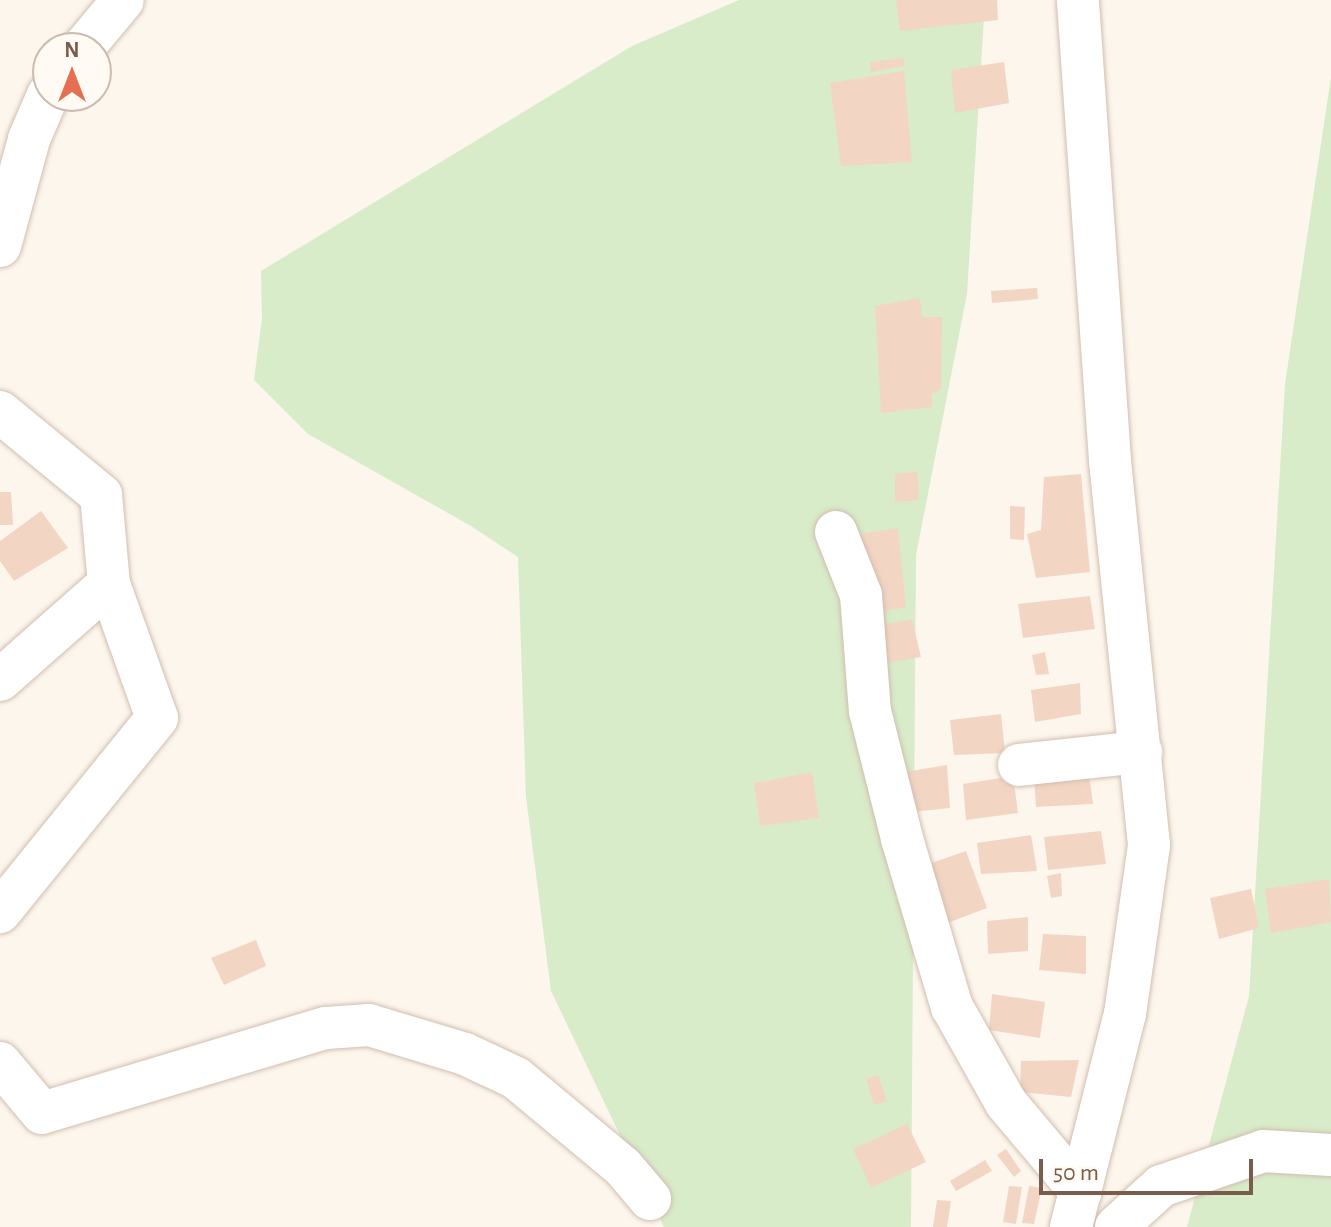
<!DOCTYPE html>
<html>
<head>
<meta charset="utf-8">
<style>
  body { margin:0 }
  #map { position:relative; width:1331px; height:1227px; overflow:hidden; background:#fdf6ec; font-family:"Alegreya Sans",sans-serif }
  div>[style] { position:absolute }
  .green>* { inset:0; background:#d8ecc9 }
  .building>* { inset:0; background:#f3d5c3 }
  .roads { filter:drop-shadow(0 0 2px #d1beb0) drop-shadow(0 0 2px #d1beb0) }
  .minor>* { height:42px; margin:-21px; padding:0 21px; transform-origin:21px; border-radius:21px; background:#fff }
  span { translate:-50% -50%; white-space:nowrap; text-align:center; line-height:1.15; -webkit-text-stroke:7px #fffaf3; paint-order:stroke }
  .north { position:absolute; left:32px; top:32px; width:80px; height:80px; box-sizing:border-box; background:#fffaf3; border:2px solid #cabbb1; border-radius:50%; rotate:0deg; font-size:22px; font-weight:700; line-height:32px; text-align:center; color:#7a5c4d }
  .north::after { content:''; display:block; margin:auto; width:28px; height:36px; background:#e76f51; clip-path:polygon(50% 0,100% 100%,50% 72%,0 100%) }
  .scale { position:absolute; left:1039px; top:1159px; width:214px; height:36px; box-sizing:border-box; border:4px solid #7a5c4d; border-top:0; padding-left:10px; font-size:24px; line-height:28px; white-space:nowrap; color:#7a5c4d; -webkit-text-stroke:6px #fffaf3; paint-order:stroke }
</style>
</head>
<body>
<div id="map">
  <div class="green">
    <i style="clip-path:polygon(739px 0,985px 0,967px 294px,916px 555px,911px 1227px,664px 1227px,551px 991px,526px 797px,518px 557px,471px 526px,308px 434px,254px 380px,262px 318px,261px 271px,632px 46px)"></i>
    <i style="clip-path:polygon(1331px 77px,1331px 1227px,1187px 1227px,1249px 996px,1285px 384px)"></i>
  </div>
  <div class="building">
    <i style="clip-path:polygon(896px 0,997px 0,998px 20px,900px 31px)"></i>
    <i style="clip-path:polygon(904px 58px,905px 66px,871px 72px,870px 62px)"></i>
    <i style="clip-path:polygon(1004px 62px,1009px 103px,955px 113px,951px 70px)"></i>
    <i style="clip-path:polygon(904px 71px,912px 162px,841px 166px,830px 83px)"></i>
    <i style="clip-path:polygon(1037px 288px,1038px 299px,992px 303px,991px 291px)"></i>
    <i style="clip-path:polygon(920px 298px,922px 317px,942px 317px,941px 390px,932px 394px,932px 407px,881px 413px,875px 306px)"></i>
    <i style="clip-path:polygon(917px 472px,919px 500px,895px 502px,895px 474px)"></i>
    <i style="clip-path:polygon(1081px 474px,1090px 572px,1036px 578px,1027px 534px,1041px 530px,1044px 477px)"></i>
    <i style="clip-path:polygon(0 492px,11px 492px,13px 525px,0 525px)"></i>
    <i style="clip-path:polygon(1010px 506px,1025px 507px,1024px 540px,1010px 539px)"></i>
    <i style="clip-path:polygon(41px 511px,68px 548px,14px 581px,0 561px,0 541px)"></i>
    <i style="clip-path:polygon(898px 528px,906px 607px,873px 614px,860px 534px)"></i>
    <i style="clip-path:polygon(1090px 596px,1095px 629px,1023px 638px,1018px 604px)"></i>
    <i style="clip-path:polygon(912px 619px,921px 657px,882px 664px,875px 626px)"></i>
    <i style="clip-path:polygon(1045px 652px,1049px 674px,1036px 675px,1032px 655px)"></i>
    <i style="clip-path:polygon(1080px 683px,1081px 714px,1035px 722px,1031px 690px)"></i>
    <i style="clip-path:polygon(1001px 714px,1005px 753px,954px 755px,950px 720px)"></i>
    <i style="clip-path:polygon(947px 765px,950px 808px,902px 813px,898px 773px)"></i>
    <i style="clip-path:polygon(1088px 767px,1093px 804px,1036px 807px,1034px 775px)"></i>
    <i style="clip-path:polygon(812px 772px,819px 818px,760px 826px,754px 783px)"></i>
    <i style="clip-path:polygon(1013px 776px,1018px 813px,966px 820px,963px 784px)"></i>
    <i style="clip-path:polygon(1101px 831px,1106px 864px,1048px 870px,1044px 837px)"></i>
    <i style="clip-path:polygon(1031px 835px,1037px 871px,981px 874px,977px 843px)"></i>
    <i style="clip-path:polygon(966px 851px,987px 908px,942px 925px,923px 866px)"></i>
    <i style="clip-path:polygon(1061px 873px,1062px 896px,1051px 898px,1047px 876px)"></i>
    <i style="clip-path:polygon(1329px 879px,1331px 922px,1271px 933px,1265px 889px)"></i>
    <i style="clip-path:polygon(1251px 889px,1259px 928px,1219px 939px,1210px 898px)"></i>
    <i style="clip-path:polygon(1028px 917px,1028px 951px,988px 954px,987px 921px)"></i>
    <i style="clip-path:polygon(1043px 934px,1086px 936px,1086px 974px,1039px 970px)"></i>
    <i style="clip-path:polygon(256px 940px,266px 966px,224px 985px,211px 958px)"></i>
    <i style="clip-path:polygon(992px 994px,1045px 1002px,1040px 1038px,989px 1030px)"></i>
    <i style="clip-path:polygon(1079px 1060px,1071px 1097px,1020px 1092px,1021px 1061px)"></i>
    <i style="clip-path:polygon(878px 1075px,887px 1101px,874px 1105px,866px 1079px)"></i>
    <i style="clip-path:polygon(907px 1124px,926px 1162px,871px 1188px,853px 1149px)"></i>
    <i style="clip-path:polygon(1006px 1149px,1021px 1171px,1014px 1177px,997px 1155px)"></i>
    <i style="clip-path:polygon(985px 1160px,992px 1171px,956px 1191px,950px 1181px)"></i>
    <i style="clip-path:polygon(1009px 1186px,1022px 1187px,1016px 1224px,1003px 1222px)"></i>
    <i style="clip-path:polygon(1029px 1186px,1042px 1188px,1034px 1224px,1022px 1223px)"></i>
    <i style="clip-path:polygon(937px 1200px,951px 1201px,947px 1227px,933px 1227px)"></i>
  </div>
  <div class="roads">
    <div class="minor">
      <i style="left:83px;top:48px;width:62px;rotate:-50.2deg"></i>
      <i style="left:0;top:246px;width:111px;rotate:-74.8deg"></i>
      <i style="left:29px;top:139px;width:48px;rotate:-66.6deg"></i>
      <i style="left:0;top:412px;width:131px;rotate:39.4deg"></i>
      <i style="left:101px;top:495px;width:89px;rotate:84.9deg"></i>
      <i style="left:109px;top:584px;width:142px;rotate:70.3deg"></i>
      <i style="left:157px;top:718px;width:250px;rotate:129deg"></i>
      <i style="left:836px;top:532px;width:68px;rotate:68.4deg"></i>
      <i style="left:861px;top:595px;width:116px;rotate:85.6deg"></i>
      <i style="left:870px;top:711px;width:135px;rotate:75.9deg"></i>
      <i style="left:903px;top:842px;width:172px;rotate:73.5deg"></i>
      <i style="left:952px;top:1007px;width:110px;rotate:60.6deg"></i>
      <i style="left:1006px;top:1103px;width:116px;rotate:49.9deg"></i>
      <i style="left:0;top:680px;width:145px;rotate:-41.4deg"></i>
      <i style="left:1019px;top:765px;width:123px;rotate:-6.1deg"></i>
      <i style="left:0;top:1063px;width:65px;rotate:50deg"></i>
      <i style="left:42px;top:1113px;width:296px;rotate:-16.7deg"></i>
      <i style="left:326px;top:1028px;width:43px;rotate:-4deg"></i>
      <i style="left:369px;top:1025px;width:100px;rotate:16.8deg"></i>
      <i style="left:465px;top:1054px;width:56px;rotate:25.2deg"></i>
      <i style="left:516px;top:1078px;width:139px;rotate:39.8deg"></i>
      <i style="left:623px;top:1167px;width:42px;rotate:49.8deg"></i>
      <i style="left:1071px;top:1227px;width:220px;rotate:-75.8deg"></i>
      <i style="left:1125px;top:1014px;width:171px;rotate:-81.9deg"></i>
      <i style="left:1149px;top:845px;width:387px;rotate:-95.8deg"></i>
      <i style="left:1110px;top:460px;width:461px;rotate:-94deg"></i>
      <i style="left:1116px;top:1227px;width:61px;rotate:-42.3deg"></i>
      <i style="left:1161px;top:1186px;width:108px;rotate:-18.9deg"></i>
      <i style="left:1263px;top:1151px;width:68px;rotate:3.4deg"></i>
    </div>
  </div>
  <div class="north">N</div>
  <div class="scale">50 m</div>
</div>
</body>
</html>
